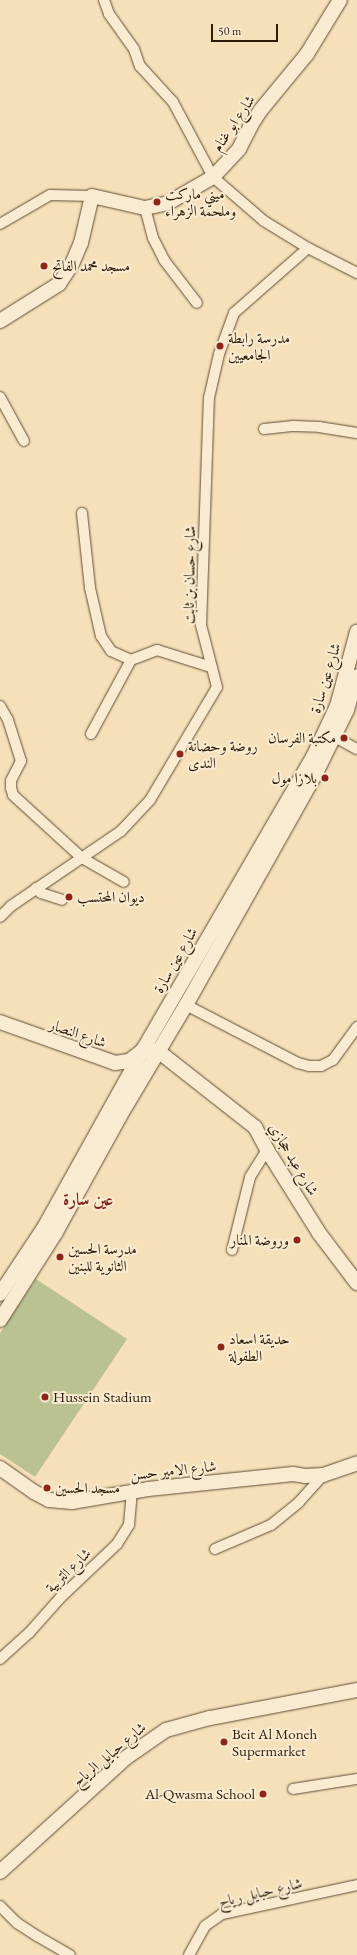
<!DOCTYPE html>
<html>
<head>
<meta charset="utf-8">
<style>
  body { margin:0 }
  #map { position:relative; width:357px; height:1955px; overflow:hidden; background:#f5e0ba; font-family:"EB Garamond",Amiri,serif }
  div>[style] { position:absolute }
  .green>* { inset:0; background:#bac291 }
  .roads { filter:drop-shadow(0 0 1px #604d34) drop-shadow(0 0 1px #604d34) }
  .street>* { height:10px; margin:-5px; padding:0 5px; transform-origin:5px; border-radius:5px; background:#f8ebd2 }
  .secondary>* { height:14px; margin:-7px; padding:0 7px; transform-origin:7px; border-radius:7px; background:#f8ebd2 }
  .dots>* { width:11px; height:11px; translate:-50% -50%; box-sizing:border-box; border:2px solid #f8ebd2; border-radius:50% }
  span { translate:-50% -50%; white-space:nowrap; text-align:center; line-height:1.15; -webkit-text-stroke:4px #f8ebd2; paint-order:stroke }
  .street-label { font-size:15px; color:#2e1c08 }
  .poi-label { font-size:15px; color:#2e1c08 }
  .left { translate:0 -50%; text-align:left }
  .right { translate:-100% -50%; text-align:right }
  .quarter-label { font-size:17px; color:#7a1f14; font-weight:700 }
  .scale { position:absolute; left:211px; top:24px; width:67px; height:18px; box-sizing:border-box; border:2px solid #2e1c08; border-top:0; padding-left:5px; font-size:12px; line-height:14px; white-space:nowrap; color:#2e1c08; -webkit-text-stroke:3px #f8ebd2; paint-order:stroke }
</style>
</head>
<body>
<div id="map">
  <div class="green">
    <i style="clip-path:polygon(36px 1279px,127px 1339px,35px 1477px,0 1454px,0 1333px)"></i>
  </div>
  <div class="roads">
    <div class="street">
      <i style="left:104px;top:0;width:15px;rotate:70deg"></i>
      <i style="left:109px;top:14px;width:43px;rotate:54.5deg"></i>
      <i style="left:134px;top:49px;width:18px;rotate:71deg"></i>
      <i style="left:140px;top:66px;width:49px;rotate:47.5deg"></i>
      <i style="left:173px;top:102px;width:85px;rotate:61.9deg"></i>
      <i style="left:213px;top:177px;width:67px;rotate:40.8deg"></i>
      <i style="left:264px;top:221px;width:52px;rotate:31.5deg"></i>
      <i style="left:308px;top:248px;width:55px;rotate:27deg"></i>
      <i style="left:145px;top:208px;width:31px;rotate:75deg"></i>
      <i style="left:153px;top:238px;width:25px;rotate:63deg"></i>
      <i style="left:164px;top:260px;width:54px;rotate:52.5deg"></i>
      <i style="left:0;top:224px;width:58px;rotate:-30.1deg"></i>
      <i style="left:50px;top:195px;width:42px;rotate:1.4deg"></i>
      <i style="left:0;top:397px;width:50px;rotate:61.4deg"></i>
      <i style="left:264px;top:429px;width:30px;rotate:-6deg"></i>
      <i style="left:294px;top:426px;width:25px;rotate:2deg"></i>
      <i style="left:319px;top:427px;width:38px;rotate:9deg"></i>
      <i style="left:82px;top:513px;width:75px;rotate:83.9deg"></i>
      <i style="left:90px;top:588px;width:49px;rotate:77.1deg"></i>
      <i style="left:101px;top:636px;width:18px;rotate:56deg"></i>
      <i style="left:111px;top:651px;width:22px;rotate:24deg"></i>
      <i style="left:131px;top:660px;width:28px;rotate:-21deg"></i>
      <i style="left:157px;top:650px;width:57px;rotate:17.5deg"></i>
      <i style="left:0;top:706px;width:16px;rotate:60deg"></i>
      <i style="left:8px;top:720px;width:43px;rotate:72.4deg"></i>
      <i style="left:21px;top:761px;width:22px;rotate:117deg"></i>
      <i style="left:11px;top:781px;width:7px;rotate:90deg"></i>
      <i style="left:11px;top:788px;width:7px;rotate:74deg"></i>
      <i style="left:13px;top:795px;width:93px;rotate:42.4deg"></i>
      <i style="left:82px;top:858px;width:48px;rotate:29.7deg"></i>
      <i style="left:91px;top:734px;width:84px;rotate:-61.6deg"></i>
      <i style="left:335px;top:737px;width:25px;rotate:29deg"></i>
      <i style="left:36px;top:888px;width:7px;rotate:45deg"></i>
      <i style="left:41px;top:893px;width:22px;rotate:18deg"></i>
      <i style="left:0;top:917px;width:16px;rotate:-45deg"></i>
      <i style="left:11px;top:906px;width:133px;rotate:-34.3deg"></i>
      <i style="left:121px;top:831px;width:42px;rotate:-46.9deg"></i>
      <i style="left:150px;top:800px;width:131px;rotate:-59.3deg"></i>
      <i style="left:217px;top:687px;width:64px;rotate:-104.5deg"></i>
      <i style="left:201px;top:625px;width:227px;rotate:-88deg"></i>
      <i style="left:209px;top:398px;width:45px;rotate:-77.2deg"></i>
      <i style="left:219px;top:354px;width:44px;rotate:-69.9deg"></i>
      <i style="left:234px;top:313px;width:98px;rotate:-41.3deg"></i>
      <i style="left:186px;top:1005px;width:126px;rotate:27.4deg"></i>
      <i style="left:298px;top:1063px;width:11px;rotate:15deg"></i>
      <i style="left:309px;top:1066px;width:12px"></i>
      <i style="left:321px;top:1066px;width:13px;rotate:-27deg"></i>
      <i style="left:333px;top:1060px;width:41px;rotate:-54deg"></i>
      <i style="left:232px;top:1250px;width:75px;rotate:-76.1deg"></i>
      <i style="left:250px;top:1177px;width:32px;rotate:-58deg"></i>
      <i style="left:215px;top:1549px;width:61px;rotate:-23.2deg"></i>
      <i style="left:271px;top:1525px;width:36px;rotate:-39deg"></i>
      <i style="left:299px;top:1502px;width:36px;rotate:-48deg"></i>
      <i style="left:0;top:1659px;width:39px;rotate:-42deg"></i>
      <i style="left:29px;top:1633px;width:48px;rotate:-48.4deg"></i>
      <i style="left:61px;top:1597px;width:77px;rotate:-43.4deg"></i>
      <i style="left:117px;top:1544px;width:22px;rotate:-58deg"></i>
      <i style="left:129px;top:1525px;width:34px;rotate:-85deg"></i>
      <i style="left:293px;top:1789px;width:65px;rotate:-8.9deg"></i>
      <i style="left:0;top:1906px;width:24px;rotate:45deg"></i>
      <i style="left:17px;top:1923px;width:24px;rotate:33deg"></i>
      <i style="left:37px;top:1936px;width:38px;rotate:30deg"></i>
      <i style="left:189px;top:1955px;width:33px;rotate:-61deg"></i>
      <i style="left:205px;top:1926px;width:21px;rotate:-35deg"></i>
      <i style="left:222px;top:1914px;width:138px;rotate:-12.1deg"></i>
    </div>
    <div class="secondary">
      <i style="left:0;top:321px;width:70px;rotate:-32.1deg"></i>
      <i style="left:59px;top:284px;width:24px;rotate:-57deg"></i>
      <i style="left:72px;top:264px;width:23px;rotate:-67deg"></i>
      <i style="left:81px;top:243px;width:48px;rotate:-76.8deg"></i>
      <i style="left:92px;top:196px;width:54px;rotate:12.8deg"></i>
      <i style="left:145px;top:208px;width:24px;rotate:-12deg"></i>
      <i style="left:168px;top:203px;width:52px;rotate:-30deg"></i>
      <i style="left:213px;top:177px;width:38px;rotate:-47deg"></i>
      <i style="left:239px;top:149px;width:25px;rotate:-63deg"></i>
      <i style="left:250px;top:127px;width:19px;rotate:-58deg"></i>
      <i style="left:260px;top:111px;width:74px;rotate:-50.5deg"></i>
      <i style="left:307px;top:54px;width:63px;rotate:-58.6deg"></i>
      <i style="left:0;top:1022px;width:122px;rotate:19.6deg"></i>
      <i style="left:115px;top:1063px;width:14px;rotate:-8deg"></i>
      <i style="left:129px;top:1061px;width:18px;rotate:-38deg"></i>
      <i style="left:143px;top:1050px;width:15px;rotate:4deg"></i>
      <i style="left:158px;top:1051px;width:123px;rotate:38.1deg"></i>
      <i style="left:255px;top:1127px;width:26px;rotate:62deg"></i>
      <i style="left:267px;top:1150px;width:98px;rotate:57.9deg"></i>
      <i style="left:319px;top:1233px;width:63px;rotate:52.8deg"></i>
      <i style="left:0;top:1294px;width:82px;rotate:-56.5deg"></i>
      <i style="left:45px;top:1226px;width:201px;rotate:-60.9deg"></i>
      <i style="left:143px;top:1050px;width:339px;rotate:-59.9deg"></i>
      <i style="left:313px;top:757px;width:56px;rotate:-64.8deg"></i>
      <i style="left:337px;top:706px;width:77px;rotate:-74.9deg"></i>
      <i style="left:0;top:1320px;width:104px;rotate:-57.5deg"></i>
      <i style="left:56px;top:1232px;width:132px;rotate:-61.1deg"></i>
      <i style="left:120px;top:1116px;width:129px;rotate:-59.3deg"></i>
      <i style="left:186px;top:1005px;width:266px;rotate:-60.7deg"></i>
      <i style="left:316px;top:773px;width:70px;rotate:-63.8deg"></i>
      <i style="left:347px;top:710px;width:35px;rotate:-74deg"></i>
      <i style="left:0;top:1468px;width:42px;rotate:35.2deg"></i>
      <i style="left:34px;top:1492px;width:17px;rotate:28deg"></i>
      <i style="left:49px;top:1500px;width:23px;rotate:5deg"></i>
      <i style="left:72px;top:1502px;width:77px;rotate:-9.7deg"></i>
      <i style="left:148px;top:1489px;width:146px;rotate:-5.9deg"></i>
      <i style="left:293px;top:1474px;width:12px;rotate:9deg"></i>
      <i style="left:305px;top:1476px;width:18px;rotate:-3deg"></i>
      <i style="left:323px;top:1475px;width:36px;rotate:-19deg"></i>
      <i style="left:0;top:1872px;width:171px;rotate:-42.2deg"></i>
      <i style="left:127px;top:1757px;width:47px;rotate:-34.7deg"></i>
      <i style="left:166px;top:1730px;width:46px;rotate:-15.3deg"></i>
      <i style="left:210px;top:1718px;width:150px;rotate:-10.8deg"></i>
    </div>
  </div>
  <div class="dots">
    <i style="left:157px;top:202px;background:#8f2418"></i>
    <i style="left:44px;top:266px;background:#8f2418"></i>
    <i style="left:220px;top:346px;background:#8f2418"></i>
    <i style="left:344px;top:738px;background:#8f2418"></i>
    <i style="left:180px;top:754px;background:#8f2418"></i>
    <i style="left:325px;top:778px;background:#8f2418"></i>
    <i style="left:69px;top:897px;background:#8f2418"></i>
    <i style="left:297px;top:1240px;background:#8f2418"></i>
    <i style="left:60px;top:1257px;background:#8f2418"></i>
    <i style="left:221px;top:1347px;background:#8f2418"></i>
    <i style="left:45px;top:1397px;background:#8f2418"></i>
    <i style="left:47px;top:1488px;background:#8f2418"></i>
    <i style="left:224px;top:1742px;background:#8f2418"></i>
    <i style="left:263px;top:1794px;background:#8f2418"></i>
  </div>
  <div class="street-label">
    <span style="left:233px;top:123px;rotate:-56deg">شارع ابو غنام</span>
    <span style="left:189px;top:575px;rotate:-89deg">شارع حسان بن ثابت</span>
    <span style="left:325px;top:678px;rotate:-73deg">شارع عين سارة</span>
    <span style="left:175px;top:960px;rotate:-60deg">شارع عين سارة</span>
    <span style="left:78px;top:1033px;rotate:19deg">شارع النصار</span>
    <span style="left:294px;top:1159px;rotate:59deg">شارع عبد حجازي</span>
    <span style="left:173px;top:1470px;rotate:-6deg">شارع الامير حسن</span>
    <span style="left:68px;top:1570px;rotate:-44deg">شارع التربية</span>
    <span style="left:109px;top:1754px;rotate:-40deg">شارع حبايل الرياح</span>
    <span style="left:260px;top:1892px;rotate:-13deg">شارع حبايل رياح</span>
  </div>
  <div class="poi-label">
    <span class="left" style="left:165px;top:202px">ميني ماركت<br>وملحمة الزهراء</span>
    <span class="left" style="left:52px;top:266px">مسجد محمد الفاتح</span>
    <span class="left" style="left:228px;top:346px">مدرسة رابطة<br>الجامعيين</span>
    <span class="right" style="left:336px;top:738px">مكتبة الفرسان</span>
    <span class="left" style="left:188px;top:754px">روضة وحضانة<br>الندى</span>
    <span class="right" style="left:317px;top:778px">بلازا مول</span>
    <span class="left" style="left:77px;top:897px">ديوان المحتسب</span>
    <span class="right" style="left:289px;top:1240px">وروضة المنار</span>
    <span class="left" style="left:68px;top:1257px">مدرسة الحسين<br>الثانوية للبنين</span>
    <span class="left" style="left:229px;top:1347px">حديقة اسعاد<br>الطفولة</span>
    <span class="left" style="left:53px;top:1397px">Hussein Stadium</span>
    <span class="left" style="left:55px;top:1488px">مسجد الحسين</span>
    <span class="left" style="left:232px;top:1742px">Beit Al Moneh<br>Supermarket</span>
    <span class="right" style="left:255px;top:1794px">Al-Qwasma School</span>
  </div>
  <div class="quarter-label">
    <span style="left:88px;top:1200px">عين سارة</span>
  </div>
  <div class="scale">50 m</div>
</div>
</body>
</html>
